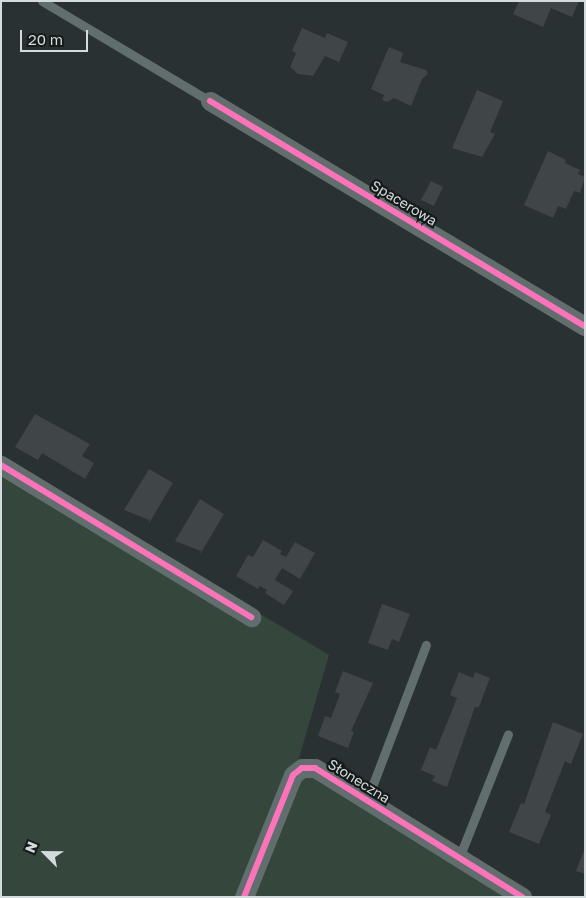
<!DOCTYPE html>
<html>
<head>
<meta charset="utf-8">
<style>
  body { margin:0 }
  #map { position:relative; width:586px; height:898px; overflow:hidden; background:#2a3132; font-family:"Golos Text",sans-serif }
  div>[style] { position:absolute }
  .green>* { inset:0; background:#35463d }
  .building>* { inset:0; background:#404547 }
  .lane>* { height:9px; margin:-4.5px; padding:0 4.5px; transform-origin:4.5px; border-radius:4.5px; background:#616e6d }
  .street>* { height:19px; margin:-9.5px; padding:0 9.5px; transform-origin:9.5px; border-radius:9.5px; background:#616e6d }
  .cycleway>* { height:6px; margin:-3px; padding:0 3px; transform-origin:3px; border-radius:3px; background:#fb73b8 }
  span { translate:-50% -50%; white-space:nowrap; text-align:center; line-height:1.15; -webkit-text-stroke:4.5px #151a1b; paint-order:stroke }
  .street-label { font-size:14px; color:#d3dbdc }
  .frame { position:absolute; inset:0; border:2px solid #d3dbdc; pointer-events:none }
  .north { position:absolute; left:20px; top:828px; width:50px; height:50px; -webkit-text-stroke:4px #151a1b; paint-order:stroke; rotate:293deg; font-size:14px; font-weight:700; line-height:20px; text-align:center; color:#d3dbdc }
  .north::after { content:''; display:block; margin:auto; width:18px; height:22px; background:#d3dbdc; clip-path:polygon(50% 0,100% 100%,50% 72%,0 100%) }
  .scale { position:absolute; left:20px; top:30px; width:68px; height:22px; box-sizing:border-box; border:2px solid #d3dbdc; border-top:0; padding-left:6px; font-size:15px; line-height:18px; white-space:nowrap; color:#d3dbdc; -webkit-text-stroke:4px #151a1b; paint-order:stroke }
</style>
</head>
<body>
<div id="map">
  <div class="green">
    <i style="clip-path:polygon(1px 459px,329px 655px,299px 758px,522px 897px,1px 897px)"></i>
  </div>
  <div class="building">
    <i style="clip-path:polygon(519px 1px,579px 1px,572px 17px,551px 8px,543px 27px,513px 14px)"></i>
    <i style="clip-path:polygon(302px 28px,325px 38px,327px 33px,348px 42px,339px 62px,325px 56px,313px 76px,298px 74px,290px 67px,296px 53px,292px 51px)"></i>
    <i style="clip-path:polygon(389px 47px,403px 53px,400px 62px,426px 70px,428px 74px,422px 79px,411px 106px,394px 98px,387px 102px,382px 100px,384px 95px,371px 89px)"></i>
    <i style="clip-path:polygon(477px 90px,503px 101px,490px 132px,495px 134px,482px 157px,452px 148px)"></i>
    <i style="clip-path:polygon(548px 151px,566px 160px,565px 163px,580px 170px,578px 174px,585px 177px,580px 193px,574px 191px,566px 209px,558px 206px,553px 218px,524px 205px)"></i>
    <i style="clip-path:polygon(431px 181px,443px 187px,434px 206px,421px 200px)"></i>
    <i style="clip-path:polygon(35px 414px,90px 444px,82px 456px,94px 463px,85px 479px,42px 453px,38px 460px,15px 447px)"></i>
    <i style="clip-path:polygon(149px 469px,173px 483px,148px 525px,149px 520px,124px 510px)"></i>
    <i style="clip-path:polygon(200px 499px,224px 514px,199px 556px,201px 551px,175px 541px)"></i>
    <i style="clip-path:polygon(263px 540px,282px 551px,280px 554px,286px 557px,295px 542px,315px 553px,300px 579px,282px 568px,275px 580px,293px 591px,284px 605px,265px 593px,267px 590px,260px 586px,258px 589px,236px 576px,248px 555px,253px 557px)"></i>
    <i style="clip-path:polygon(382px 604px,410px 614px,399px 642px,392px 639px,388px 650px,368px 643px)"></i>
    <i style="clip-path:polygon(343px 671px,373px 683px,351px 731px,354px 732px,348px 748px,318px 736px,325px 716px,331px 718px,340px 694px,335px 692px)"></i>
    <i style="clip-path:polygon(459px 672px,473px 678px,475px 672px,490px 678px,479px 707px,475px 707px,447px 787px,432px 781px,435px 776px,421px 770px,430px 747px,436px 750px,457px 698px,450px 695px)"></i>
    <i style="clip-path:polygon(553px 722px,583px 734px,571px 764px,565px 761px,545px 812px,551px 815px,539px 844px,509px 832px,521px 803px,524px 804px)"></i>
    <i style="clip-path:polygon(585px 848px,585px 874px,576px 871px)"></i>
  </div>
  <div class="lane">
    <i style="left:42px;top:1px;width:196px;rotate:30.8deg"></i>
    <i style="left:367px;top:800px;width:166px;rotate:-69.2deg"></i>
    <i style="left:459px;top:858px;width:133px;rotate:-68.4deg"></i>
  </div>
  <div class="street">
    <i style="left:210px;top:101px;width:437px;rotate:31deg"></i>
    <i style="left:1px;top:465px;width:293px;rotate:31.3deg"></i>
    <i style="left:244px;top:897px;width:131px;rotate:-68.1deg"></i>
    <i style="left:293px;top:775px;width:11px;rotate:-38deg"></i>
    <i style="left:302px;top:768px;width:13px"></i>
    <i style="left:315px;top:768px;width:244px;rotate:31.9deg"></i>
  </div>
  <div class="cycleway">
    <i style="left:210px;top:101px;width:437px;rotate:31deg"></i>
    <i style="left:1px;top:465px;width:293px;rotate:31.3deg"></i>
    <i style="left:244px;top:897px;width:131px;rotate:-68.1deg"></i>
    <i style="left:293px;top:775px;width:11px;rotate:-38deg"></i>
    <i style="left:302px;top:768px;width:13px"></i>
    <i style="left:315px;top:768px;width:244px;rotate:31.9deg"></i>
  </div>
  <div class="street-label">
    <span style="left:404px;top:203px;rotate:31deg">Spacerowa</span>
    <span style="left:359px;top:781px;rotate:32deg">Słoneczna</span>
  </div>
  <div class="frame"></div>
  <div class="north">N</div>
  <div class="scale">20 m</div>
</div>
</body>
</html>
